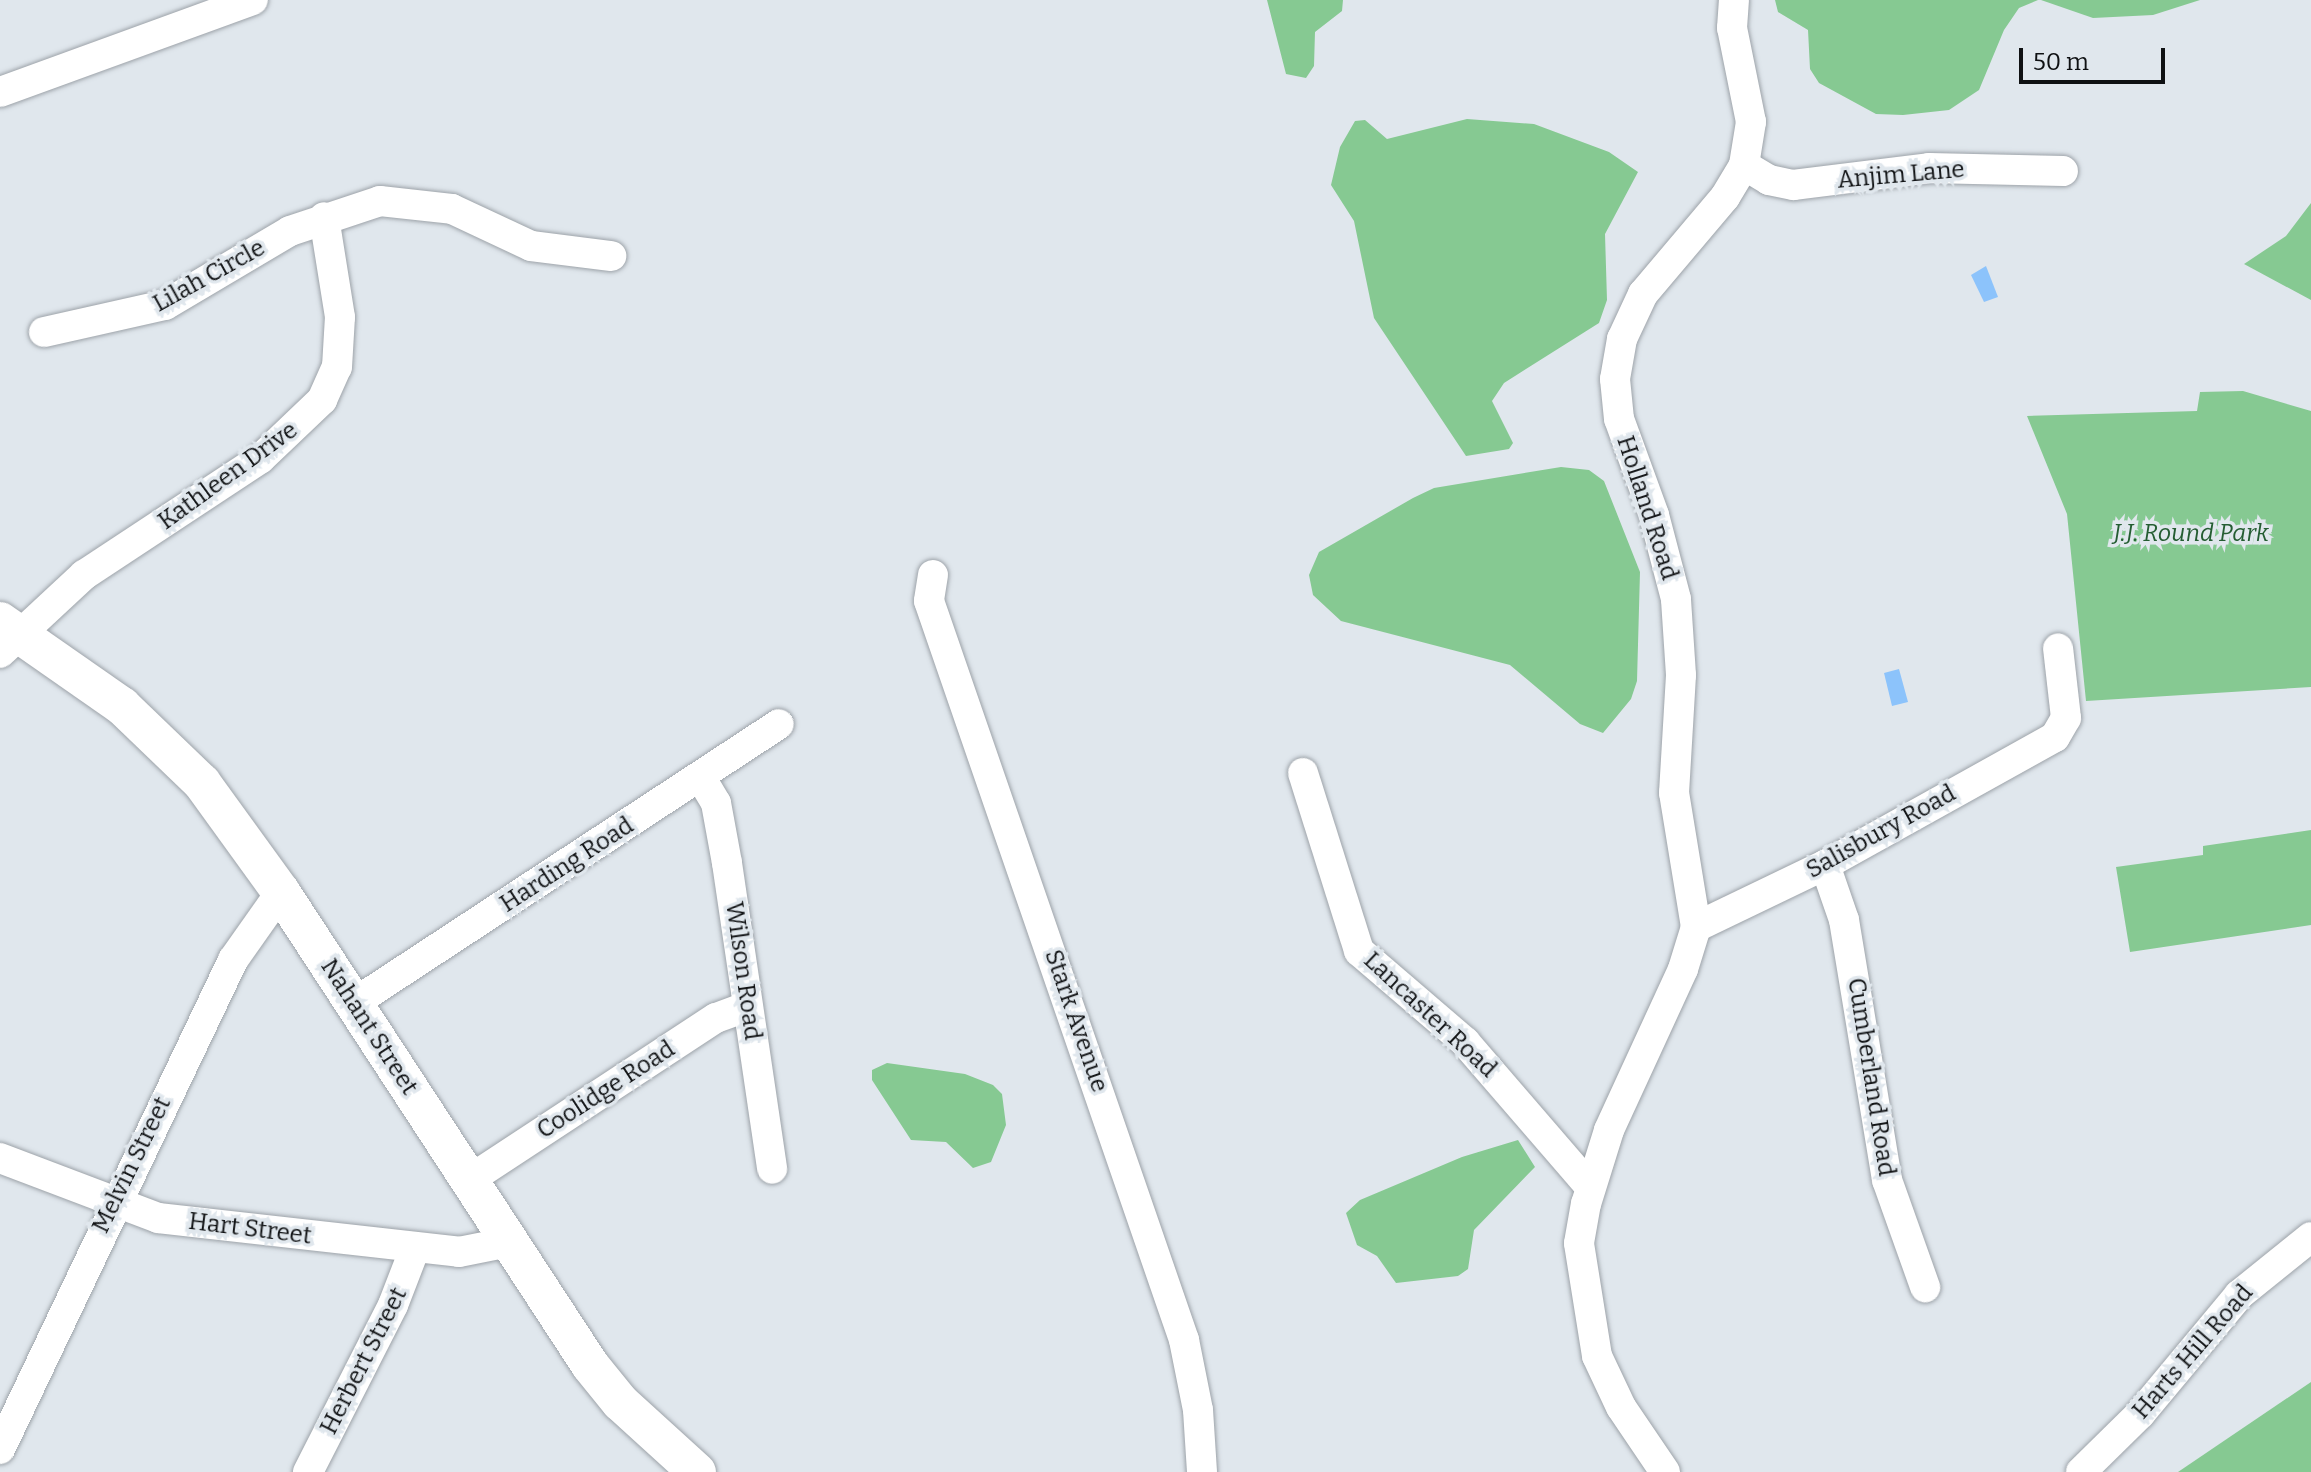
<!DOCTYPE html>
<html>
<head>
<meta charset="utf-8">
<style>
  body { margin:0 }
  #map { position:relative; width:2311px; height:1472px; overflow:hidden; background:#e0e7ed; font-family:Bitter,serif }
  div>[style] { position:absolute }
  .green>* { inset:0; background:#86c992 }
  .water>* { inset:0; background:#8cc3fb }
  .roads { filter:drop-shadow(0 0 2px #9da3a9) drop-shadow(0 0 2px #9da3a9) }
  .minor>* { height:30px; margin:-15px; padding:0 15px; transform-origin:15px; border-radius:15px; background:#fff }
  .major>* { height:38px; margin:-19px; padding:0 19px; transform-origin:19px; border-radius:19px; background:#fff }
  span { translate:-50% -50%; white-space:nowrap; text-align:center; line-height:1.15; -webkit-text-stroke:7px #e0e7ed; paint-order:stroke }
  .street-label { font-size:24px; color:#0f1113 }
  .park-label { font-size:24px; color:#245d32; font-style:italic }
  .scale { position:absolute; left:2019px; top:48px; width:146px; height:36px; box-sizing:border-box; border:4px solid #0f1113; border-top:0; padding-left:10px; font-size:24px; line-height:28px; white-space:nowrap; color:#0f1113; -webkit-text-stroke:6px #e0e7ed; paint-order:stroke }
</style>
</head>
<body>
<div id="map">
  <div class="green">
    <i style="clip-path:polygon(1267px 0,1343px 0,1342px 11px,1315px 32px,1314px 66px,1306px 78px,1286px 74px)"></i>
    <i style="clip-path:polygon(1775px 0,2038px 0,2019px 8px,2004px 30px,1979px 90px,1949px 110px,1903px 115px,1876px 114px,1819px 83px,1810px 69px,1808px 30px,1778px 12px)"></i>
    <i style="clip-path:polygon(2041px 0,2200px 0,2153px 15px,2093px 18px)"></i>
    <i style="clip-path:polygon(1467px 119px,1534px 124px,1609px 152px,1638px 172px,1605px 234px,1607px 300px,1599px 323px,1504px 383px,1492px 401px,1513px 443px,1509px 449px,1466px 456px,1374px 318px,1354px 221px,1331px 185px,1340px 147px,1355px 121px,1365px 120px,1387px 139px)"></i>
    <i style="clip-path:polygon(2311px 203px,2311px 300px,2244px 264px,2286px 236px)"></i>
    <i style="clip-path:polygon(2243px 391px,2311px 411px,2311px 687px,2086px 701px,2067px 514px,2027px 416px,2197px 411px,2200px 392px)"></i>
    <i style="clip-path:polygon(1561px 467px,1589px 470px,1604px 481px,1640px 572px,1637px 681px,1631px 699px,1603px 733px,1580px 724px,1510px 665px,1341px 621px,1313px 595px,1309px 575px,1319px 552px,1413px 498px,1434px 488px)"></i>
    <i style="clip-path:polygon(2311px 830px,2311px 925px,2130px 952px,2116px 867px,2203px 855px,2203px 846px)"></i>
    <i style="clip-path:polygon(887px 1063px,965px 1074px,993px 1085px,1002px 1094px,1006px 1125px,991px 1162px,973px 1168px,946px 1142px,911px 1140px,872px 1080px,872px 1070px)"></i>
    <i style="clip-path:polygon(1518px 1140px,1535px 1167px,1474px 1230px,1468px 1269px,1458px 1276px,1396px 1283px,1377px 1256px,1357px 1245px,1346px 1213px,1360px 1200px,1462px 1157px)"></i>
    <i style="clip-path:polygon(2311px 1382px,2311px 1472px,2178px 1472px)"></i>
  </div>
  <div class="water">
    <i style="clip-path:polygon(1986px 266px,1998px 297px,1984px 302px,1971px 275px)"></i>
    <i style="clip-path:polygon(1899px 669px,1908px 702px,1892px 706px,1884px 673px)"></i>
  </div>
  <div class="roads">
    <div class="minor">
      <i style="left:0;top:92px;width:269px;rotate:-20deg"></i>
      <i style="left:1744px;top:165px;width:29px;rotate:31deg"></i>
      <i style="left:1769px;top:180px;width:25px;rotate:12deg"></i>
      <i style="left:1793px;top:185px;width:137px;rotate:-7.1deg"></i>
      <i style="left:1929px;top:168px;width:134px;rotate:1.3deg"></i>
      <i style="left:44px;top:332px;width:124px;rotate:-12.6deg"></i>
      <i style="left:165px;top:305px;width:145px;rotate:-30.6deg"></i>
      <i style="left:290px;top:231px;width:95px;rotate:-18.4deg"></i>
      <i style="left:380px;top:201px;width:72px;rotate:6.3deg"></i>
      <i style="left:452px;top:209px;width:87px;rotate:25.1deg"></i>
      <i style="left:531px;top:246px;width:81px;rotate:7.1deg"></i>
      <i style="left:933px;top:575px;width:26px;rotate:99deg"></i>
      <i style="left:929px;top:601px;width:782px;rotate:70.96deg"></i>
      <i style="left:1184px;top:1340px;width:71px;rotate:78.7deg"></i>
      <i style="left:1198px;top:1410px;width:62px;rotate:86.3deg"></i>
      <i style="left:0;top:653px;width:115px;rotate:-42.9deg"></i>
      <i style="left:84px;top:575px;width:211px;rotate:-33.4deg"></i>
      <i style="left:260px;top:459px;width:86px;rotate:-43.6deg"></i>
      <i style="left:322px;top:400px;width:36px;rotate:-66deg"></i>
      <i style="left:337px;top:367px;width:50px;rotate:-86.6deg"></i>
      <i style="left:340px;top:317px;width:101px;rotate:-99.1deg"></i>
      <i style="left:1303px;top:773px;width:187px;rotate:72.5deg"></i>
      <i style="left:1359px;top:951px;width:140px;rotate:40.6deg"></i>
      <i style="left:1465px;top:1042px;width:191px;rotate:49.2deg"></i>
      <i style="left:701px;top:778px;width:29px;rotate:59deg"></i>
      <i style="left:716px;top:803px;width:61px;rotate:79.6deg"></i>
      <i style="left:727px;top:863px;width:309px;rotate:81.6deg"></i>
      <i style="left:1825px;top:865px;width:58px;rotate:70.9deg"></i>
      <i style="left:1844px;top:920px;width:264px;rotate:80.6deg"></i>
      <i style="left:1887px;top:1180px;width:114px;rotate:70.4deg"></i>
      <i style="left:1696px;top:927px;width:143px;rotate:-25.7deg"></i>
      <i style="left:1825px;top:865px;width:263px;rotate:-29.1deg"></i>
      <i style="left:2055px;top:737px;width:22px;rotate:-60deg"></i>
      <i style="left:2066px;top:718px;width:70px;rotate:-96.5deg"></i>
      <i style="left:354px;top:1003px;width:508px;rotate:-33.28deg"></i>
      <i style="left:0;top:1158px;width:169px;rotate:20.8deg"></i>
      <i style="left:158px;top:1218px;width:303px;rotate:6.4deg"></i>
      <i style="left:459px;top:1252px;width:51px;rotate:-11.3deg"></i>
      <i style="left:469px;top:1180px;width:295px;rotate:-33.3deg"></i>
      <i style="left:716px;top:1018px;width:33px;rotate:-20deg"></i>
      <i style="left:0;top:1449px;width:542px;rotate:-64.52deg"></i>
      <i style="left:233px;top:960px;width:83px;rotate:-54.8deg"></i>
      <i style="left:308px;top:1472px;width:187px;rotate:-63deg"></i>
      <i style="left:393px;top:1305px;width:61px;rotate:-68.9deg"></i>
      <i style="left:1665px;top:1472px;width:78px;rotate:-124.1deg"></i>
      <i style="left:1621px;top:1407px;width:56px;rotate:-115.2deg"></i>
      <i style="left:1597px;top:1356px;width:114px;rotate:-99.1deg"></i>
      <i style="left:1579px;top:1243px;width:40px;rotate:-80deg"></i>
      <i style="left:1586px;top:1204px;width:77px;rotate:-72.7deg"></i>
      <i style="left:1609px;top:1130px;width:177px;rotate:-65.3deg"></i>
      <i style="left:1683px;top:969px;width:44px;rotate:-72.8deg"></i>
      <i style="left:1696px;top:927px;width:136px;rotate:-99.3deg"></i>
      <i style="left:1674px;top:793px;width:118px;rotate:-86.6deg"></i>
      <i style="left:1681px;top:675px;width:76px;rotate:-93.8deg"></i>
      <i style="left:1676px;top:599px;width:87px;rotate:-104.7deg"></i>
      <i style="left:1654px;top:515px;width:102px;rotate:-110deg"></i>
      <i style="left:1619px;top:419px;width:40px;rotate:-95.7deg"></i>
      <i style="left:1615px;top:379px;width:41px;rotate:-80.1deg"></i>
      <i style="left:1622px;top:339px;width:50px;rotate:-65deg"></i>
      <i style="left:1643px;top:294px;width:127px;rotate:-49.8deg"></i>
      <i style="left:1725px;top:197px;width:37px;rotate:-59deg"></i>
      <i style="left:1744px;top:165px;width:44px;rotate:-80.8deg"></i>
      <i style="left:1751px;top:122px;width:96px;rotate:-101.4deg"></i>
      <i style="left:1732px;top:28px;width:28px;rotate:-86deg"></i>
      <i style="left:2081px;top:1472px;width:83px;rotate:-44.5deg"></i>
      <i style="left:2140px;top:1414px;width:155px;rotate:-50.2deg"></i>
      <i style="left:2239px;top:1295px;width:92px;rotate:-38.9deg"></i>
    </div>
    <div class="major">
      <i style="left:0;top:621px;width:149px;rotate:34.9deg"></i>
      <i style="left:122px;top:706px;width:111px;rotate:43.9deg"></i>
      <i style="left:202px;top:783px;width:135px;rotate:54.1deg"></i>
      <i style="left:281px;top:892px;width:565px;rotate:56.84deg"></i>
      <i style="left:590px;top:1365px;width:48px;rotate:51deg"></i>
      <i style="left:620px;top:1402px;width:104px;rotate:42.3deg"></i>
    </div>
  </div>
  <div class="street-label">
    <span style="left:1901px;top:175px;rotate:-5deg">Anjim Lane</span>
    <span style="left:209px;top:276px;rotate:-29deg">Lilah Circle</span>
    <span style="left:228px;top:476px;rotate:-36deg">Kathleen Drive</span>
    <span style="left:1647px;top:508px;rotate:72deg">Holland Road</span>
    <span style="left:1881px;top:832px;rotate:-29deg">Salisbury Road</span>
    <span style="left:567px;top:865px;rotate:-33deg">Harding Road</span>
    <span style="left:743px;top:971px;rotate:82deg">Wilson Road</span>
    <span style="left:1430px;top:1015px;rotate:43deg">Lancaster Road</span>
    <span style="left:1076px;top:1021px;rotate:71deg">Stark Avenue</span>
    <span style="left:369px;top:1027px;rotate:57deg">Nahant Street</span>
    <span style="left:1871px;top:1077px;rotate:81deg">Cumberland Road</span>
    <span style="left:606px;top:1090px;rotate:-33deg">Coolidge Road</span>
    <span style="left:132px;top:1165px;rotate:-64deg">Melvin Street</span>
    <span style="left:250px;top:1229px;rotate:7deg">Hart Street</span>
    <span style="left:2193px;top:1352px;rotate:-49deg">Harts Hill Road</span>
    <span style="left:364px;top:1361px;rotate:-63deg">Herbert Street</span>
  </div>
  <div class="park-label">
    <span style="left:2191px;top:534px">J.J. Round Park</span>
  </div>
  <div class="scale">50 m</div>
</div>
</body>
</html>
